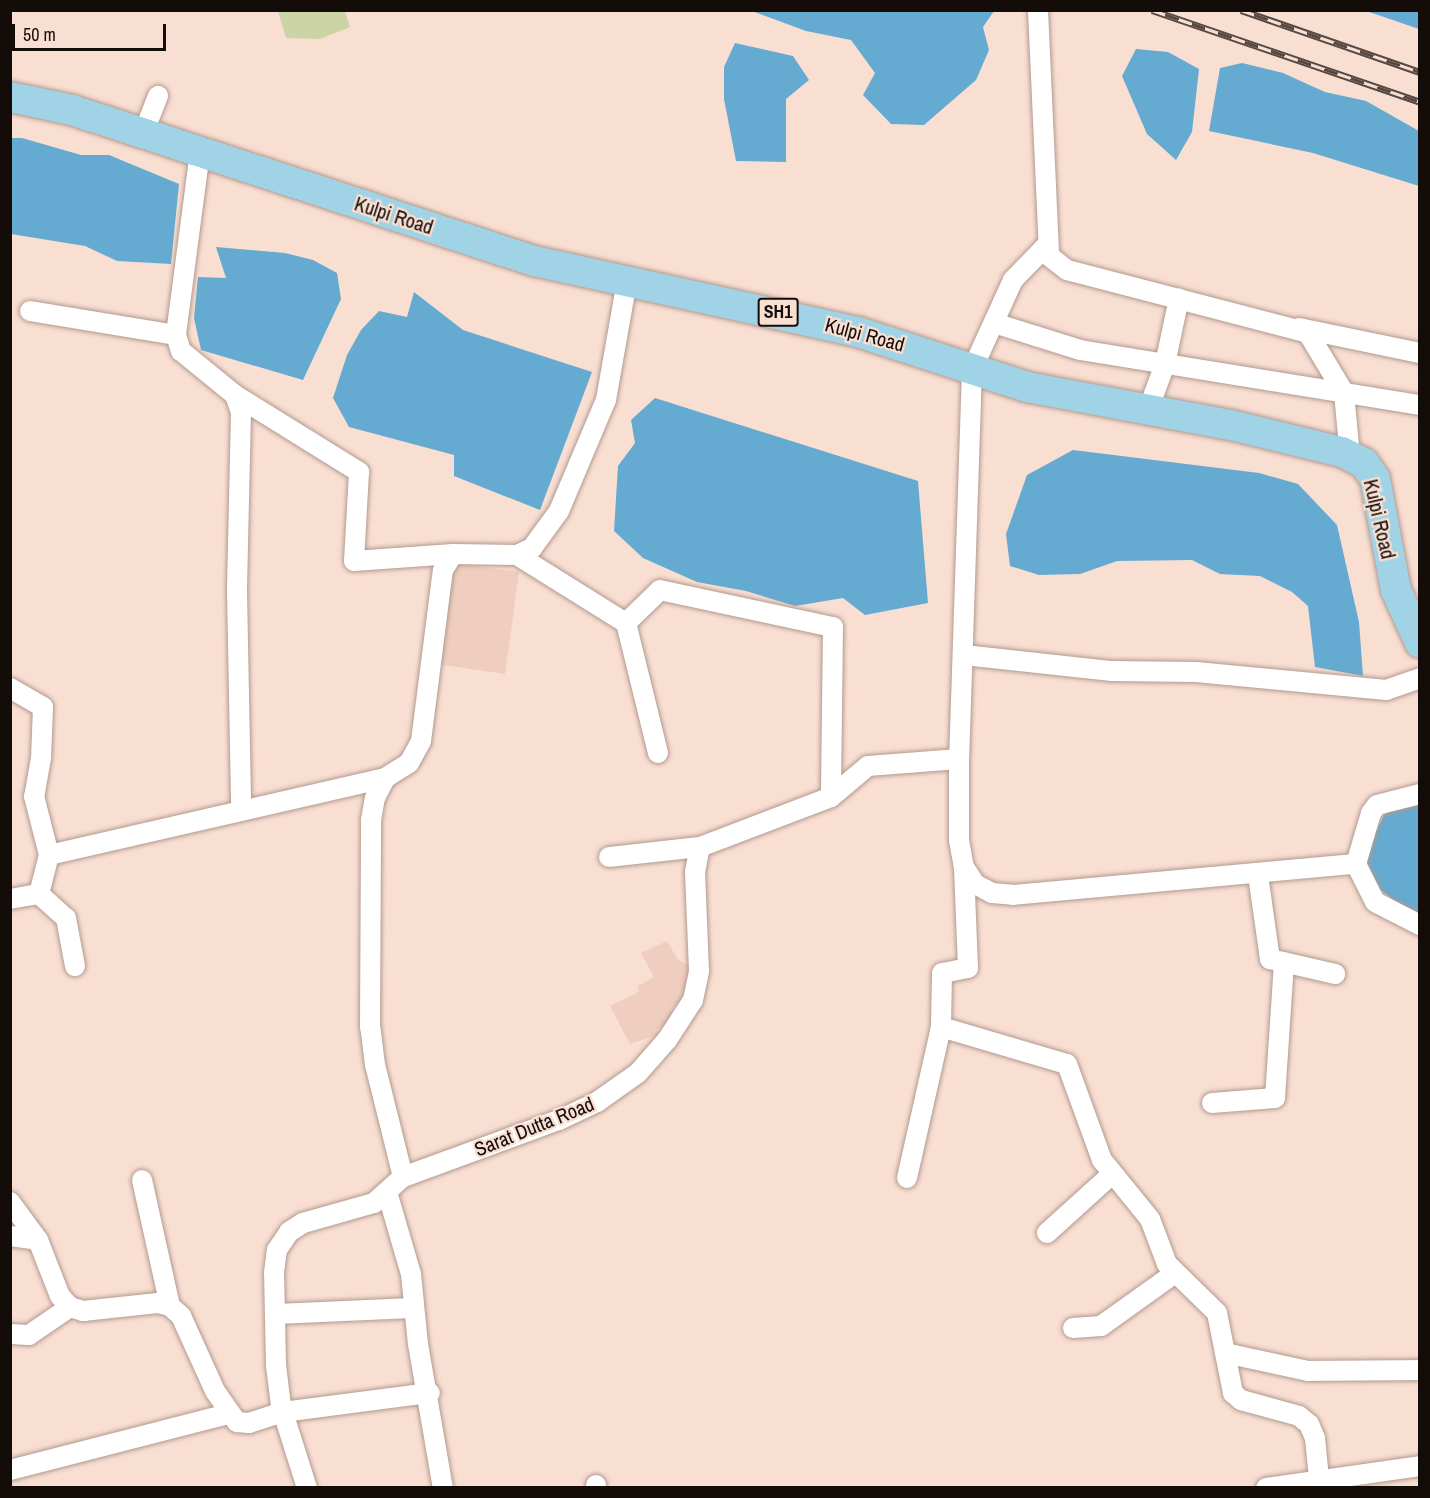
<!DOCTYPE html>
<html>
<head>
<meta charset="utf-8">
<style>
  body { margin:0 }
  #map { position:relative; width:1430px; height:1498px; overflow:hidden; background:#f9ded2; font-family:"Archivo Narrow",sans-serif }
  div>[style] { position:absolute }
  .built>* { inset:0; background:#f0cebf }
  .green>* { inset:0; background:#ccd4a5 }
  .water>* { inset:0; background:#65aad0 }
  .roads { filter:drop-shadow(0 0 2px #b2998e) drop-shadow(0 0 2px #b2998e) }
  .minor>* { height:20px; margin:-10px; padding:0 10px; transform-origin:10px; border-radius:10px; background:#fff }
  .primary>* { height:30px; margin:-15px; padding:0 15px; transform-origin:15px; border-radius:15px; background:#a0d3e5 }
  .rail>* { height:7px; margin-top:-3.5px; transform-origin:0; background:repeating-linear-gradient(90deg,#f9ded2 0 14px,#564842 0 28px); box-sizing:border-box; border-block:2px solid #564842 }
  span { translate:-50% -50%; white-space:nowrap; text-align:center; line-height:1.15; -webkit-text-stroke:4.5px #f9ded2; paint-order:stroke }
  .shield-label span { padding:2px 4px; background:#f9ded2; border:2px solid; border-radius:4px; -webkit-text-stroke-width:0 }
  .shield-label { font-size:18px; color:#140c08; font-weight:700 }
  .street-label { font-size:20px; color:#140c08 }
  .frame { position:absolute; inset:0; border:12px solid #140c08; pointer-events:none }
  .scale { position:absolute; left:12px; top:24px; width:154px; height:27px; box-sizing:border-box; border:3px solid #140c08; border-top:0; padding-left:8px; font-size:18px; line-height:21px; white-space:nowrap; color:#140c08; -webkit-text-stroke:4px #f9ded2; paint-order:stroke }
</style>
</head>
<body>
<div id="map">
  <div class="built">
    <i style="clip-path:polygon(451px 563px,519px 572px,505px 674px,437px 664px)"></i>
    <i style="clip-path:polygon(667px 941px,678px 960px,690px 966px,687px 996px,671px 1009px,675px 1020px,657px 1029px,657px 1035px,630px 1044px,610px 1006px,639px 992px,638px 986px,654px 977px,641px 953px)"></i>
  </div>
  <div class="green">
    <i style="clip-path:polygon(278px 11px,345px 11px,350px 27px,320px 39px,286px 38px)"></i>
  </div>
  <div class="water">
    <i style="clip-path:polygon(752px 11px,994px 11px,983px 27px,989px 50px,976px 80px,924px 125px,891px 124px,863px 95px,875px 73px,851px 40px,806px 31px)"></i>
    <i style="clip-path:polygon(1366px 11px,1419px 11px,1419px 29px,1378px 15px)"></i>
    <i style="clip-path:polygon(735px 43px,793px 56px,809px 80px,786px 99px,786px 162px,736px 161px,724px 99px,724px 67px)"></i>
    <i style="clip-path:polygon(1136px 49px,1168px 52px,1199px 69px,1192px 132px,1176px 160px,1147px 134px,1122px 76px)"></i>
    <i style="clip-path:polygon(1242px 63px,1283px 73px,1325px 92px,1366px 101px,1419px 131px,1419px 186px,1313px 153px,1209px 131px,1220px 68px)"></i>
    <i style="clip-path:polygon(11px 138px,22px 138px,81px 155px,109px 155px,179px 184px,171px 264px,117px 261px,85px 246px,11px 234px)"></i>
    <i style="clip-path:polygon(216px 247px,285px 253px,313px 260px,337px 273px,341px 299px,303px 380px,201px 350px,194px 318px,198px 277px,226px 278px)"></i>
    <i style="clip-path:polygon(414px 292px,463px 330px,592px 372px,540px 510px,454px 476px,454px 455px,349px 427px,333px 398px,347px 355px,361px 330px,379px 311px,407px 317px)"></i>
    <i style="clip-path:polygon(655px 398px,918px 481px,928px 603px,865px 615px,843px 598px,795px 606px,746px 591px,697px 582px,643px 558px,614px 531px,618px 466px,635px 443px,631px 420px)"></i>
    <i style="clip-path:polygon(1073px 450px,1259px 473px,1298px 484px,1337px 525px,1359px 622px,1363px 676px,1315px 667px,1308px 606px,1292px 592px,1260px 576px,1220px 574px,1192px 560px,1117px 561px,1080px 574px,1039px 575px,1010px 566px,1006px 534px,1027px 475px)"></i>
    <i style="clip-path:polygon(1419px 798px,1419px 919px,1374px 885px,1365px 854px,1384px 815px,1409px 799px)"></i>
  </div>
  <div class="roads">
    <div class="minor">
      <i style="left:1038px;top:10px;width:246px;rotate:87.4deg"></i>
      <i style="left:1049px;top:256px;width:23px;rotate:38deg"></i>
      <i style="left:1067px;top:270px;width:249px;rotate:14.6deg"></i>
      <i style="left:1308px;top:333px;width:70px;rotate:59deg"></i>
      <i style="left:1344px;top:393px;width:63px;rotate:84.6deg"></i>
      <i style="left:143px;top:134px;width:41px;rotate:-68.5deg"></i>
      <i style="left:200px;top:152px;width:185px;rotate:97.5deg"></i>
      <i style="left:176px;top:335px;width:17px;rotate:73deg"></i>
      <i style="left:181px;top:351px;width:70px;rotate:39.2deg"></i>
      <i style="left:235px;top:395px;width:18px;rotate:71deg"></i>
      <i style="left:241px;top:412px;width:179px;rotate:91.3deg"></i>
      <i style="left:237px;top:591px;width:217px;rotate:88.9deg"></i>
      <i style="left:1047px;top:245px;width:49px;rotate:134.2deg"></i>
      <i style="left:1013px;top:280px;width:99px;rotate:114.5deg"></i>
      <i style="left:972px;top:370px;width:389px;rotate:91.9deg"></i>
      <i style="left:959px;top:759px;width:81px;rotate:90deg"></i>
      <i style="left:959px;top:840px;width:27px;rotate:80deg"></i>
      <i style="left:964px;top:867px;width:20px;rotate:57deg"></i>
      <i style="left:975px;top:884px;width:19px;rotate:28deg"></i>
      <i style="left:992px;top:893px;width:21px;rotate:5deg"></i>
      <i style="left:1013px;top:895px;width:344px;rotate:-5.2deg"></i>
      <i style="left:30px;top:311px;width:148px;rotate:9.3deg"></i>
      <i style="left:994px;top:323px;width:90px;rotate:17.4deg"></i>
      <i style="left:1080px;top:350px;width:344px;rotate:9.2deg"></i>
      <i style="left:1299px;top:328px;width:124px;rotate:11.7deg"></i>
      <i style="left:235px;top:395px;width:146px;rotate:31.8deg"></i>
      <i style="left:359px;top:472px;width:89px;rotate:93.2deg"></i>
      <i style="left:354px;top:561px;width:99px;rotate:-4deg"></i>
      <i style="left:1148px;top:410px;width:49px;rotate:-69.7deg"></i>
      <i style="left:1165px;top:364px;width:67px;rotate:-78deg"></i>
      <i style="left:517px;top:555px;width:128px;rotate:32deg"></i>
      <i style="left:964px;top:655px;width:149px;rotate:6.2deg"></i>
      <i style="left:1112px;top:671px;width:84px;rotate:0.7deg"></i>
      <i style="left:1196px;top:672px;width:191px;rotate:5.4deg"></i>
      <i style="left:1386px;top:690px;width:36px;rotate:-19deg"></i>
      <i style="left:10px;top:688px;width:38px;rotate:30deg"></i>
      <i style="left:43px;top:707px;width:51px;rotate:92.2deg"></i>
      <i style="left:41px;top:758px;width:39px;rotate:100deg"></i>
      <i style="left:34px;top:796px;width:61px;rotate:75.7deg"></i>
      <i style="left:49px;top:855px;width:40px;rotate:104.4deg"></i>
      <i style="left:39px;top:894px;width:36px;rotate:42deg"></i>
      <i style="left:66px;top:918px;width:49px;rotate:79.4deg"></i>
      <i style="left:658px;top:753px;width:134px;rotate:-103.8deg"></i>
      <i style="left:626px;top:623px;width:47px;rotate:-44.1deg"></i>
      <i style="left:660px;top:590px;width:177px;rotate:12.1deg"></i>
      <i style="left:833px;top:627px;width:170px;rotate:90.7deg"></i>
      <i style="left:1420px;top:794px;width:44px;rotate:165.7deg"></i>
      <i style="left:1377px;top:805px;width:10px;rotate:127deg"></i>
      <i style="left:1371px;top:813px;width:53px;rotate:106.4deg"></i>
      <i style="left:1356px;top:864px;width:42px;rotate:63.4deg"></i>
      <i style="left:1375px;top:902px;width:51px;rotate:27.1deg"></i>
      <i style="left:49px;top:855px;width:345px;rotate:-12.9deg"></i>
      <i style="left:609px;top:857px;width:92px;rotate:-6.3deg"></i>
      <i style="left:964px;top:868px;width:100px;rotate:87.7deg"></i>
      <i style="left:968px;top:968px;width:26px;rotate:169deg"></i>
      <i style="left:942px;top:973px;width:54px;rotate:91.1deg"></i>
      <i style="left:941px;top:1027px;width:131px;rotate:16.4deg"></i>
      <i style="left:1067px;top:1064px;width:102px;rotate:70deg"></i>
      <i style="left:1102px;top:1160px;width:76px;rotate:50.9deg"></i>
      <i style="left:1150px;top:1219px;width:48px;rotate:69.3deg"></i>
      <i style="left:1167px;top:1264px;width:70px;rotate:44.4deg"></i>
      <i style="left:1217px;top:1313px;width:82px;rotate:78.7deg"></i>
      <i style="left:1233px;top:1393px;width:11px;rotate:41deg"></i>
      <i style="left:1241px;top:1400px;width:60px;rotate:15.4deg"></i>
      <i style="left:1299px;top:1416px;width:13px;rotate:39deg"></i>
      <i style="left:1309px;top:1424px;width:15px;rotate:67deg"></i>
      <i style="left:1315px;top:1438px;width:41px;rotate:84.4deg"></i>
      <i style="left:1258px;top:875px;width:85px;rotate:81.9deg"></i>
      <i style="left:1270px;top:959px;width:67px;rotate:13deg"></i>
      <i style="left:10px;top:899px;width:29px;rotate:-10deg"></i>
      <i style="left:1212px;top:1103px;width:63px;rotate:-4.5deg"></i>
      <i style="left:1275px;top:1098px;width:136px;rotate:-86.2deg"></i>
      <i style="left:403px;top:1177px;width:115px;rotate:-104deg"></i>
      <i style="left:375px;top:1065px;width:38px;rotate:-97deg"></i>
      <i style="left:370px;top:1027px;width:207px;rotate:-89.7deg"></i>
      <i style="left:371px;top:820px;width:22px;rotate:-80deg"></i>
      <i style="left:375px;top:798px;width:22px;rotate:-63deg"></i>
      <i style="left:385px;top:778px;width:28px;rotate:-32deg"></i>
      <i style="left:409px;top:763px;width:25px;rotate:-61deg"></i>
      <i style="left:421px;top:741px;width:172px;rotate:-82.7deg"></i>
      <i style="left:443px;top:570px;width:19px;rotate:-58deg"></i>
      <i style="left:453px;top:554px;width:64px;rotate:0.9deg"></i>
      <i style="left:517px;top:555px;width:17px;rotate:-25deg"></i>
      <i style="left:532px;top:548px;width:46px;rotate:-53.9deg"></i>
      <i style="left:559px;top:511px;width:121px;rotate:-67.1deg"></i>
      <i style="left:606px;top:400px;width:121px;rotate:-80deg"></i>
      <i style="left:907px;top:1178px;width:155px;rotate:-77.3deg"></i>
      <i style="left:142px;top:1180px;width:129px;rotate:77.5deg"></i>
      <i style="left:387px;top:1192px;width:85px;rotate:73.7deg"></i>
      <i style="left:411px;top:1274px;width:70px;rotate:84.3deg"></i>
      <i style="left:418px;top:1344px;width:146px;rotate:80.2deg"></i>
      <i style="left:10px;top:1202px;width:47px;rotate:53.6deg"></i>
      <i style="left:1047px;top:1233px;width:88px;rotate:-42.2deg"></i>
      <i style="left:10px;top:1236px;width:28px;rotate:8deg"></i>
      <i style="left:38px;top:1240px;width:60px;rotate:68.6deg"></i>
      <i style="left:60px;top:1296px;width:15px;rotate:48deg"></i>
      <i style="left:70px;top:1307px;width:14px;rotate:17deg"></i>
      <i style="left:83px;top:1311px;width:75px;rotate:-6.1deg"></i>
      <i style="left:158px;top:1303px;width:12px;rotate:14deg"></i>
      <i style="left:170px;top:1306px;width:15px;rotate:42deg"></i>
      <i style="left:181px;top:1316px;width:82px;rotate:65.6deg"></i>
      <i style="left:215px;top:1391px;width:38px;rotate:55deg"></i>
      <i style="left:237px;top:1422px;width:12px;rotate:5deg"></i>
      <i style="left:249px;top:1423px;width:36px;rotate:-18deg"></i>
      <i style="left:283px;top:1412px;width:148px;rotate:-7.4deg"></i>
      <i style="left:275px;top:1314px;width:139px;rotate:-2.5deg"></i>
      <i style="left:1073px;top:1328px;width:28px;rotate:-4deg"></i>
      <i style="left:1101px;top:1326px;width:91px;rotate:-35.6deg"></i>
      <i style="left:10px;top:1334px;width:19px;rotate:3deg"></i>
      <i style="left:29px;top:1335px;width:50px;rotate:-34.3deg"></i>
      <i style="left:1225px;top:1353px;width:85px;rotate:12.2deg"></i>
      <i style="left:1308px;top:1371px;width:112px;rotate:-0.5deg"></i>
      <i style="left:10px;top:1470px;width:225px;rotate:-14.4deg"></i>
      <i style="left:596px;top:1485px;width:3px;rotate:90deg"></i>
      <i style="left:307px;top:1488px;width:86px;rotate:-107.6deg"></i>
      <i style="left:281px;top:1406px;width:41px;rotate:-97deg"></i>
      <i style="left:276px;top:1365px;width:92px;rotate:-91.2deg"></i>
      <i style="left:274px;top:1273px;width:23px;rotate:-83deg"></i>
      <i style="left:277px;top:1250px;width:22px;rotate:-56deg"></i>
      <i style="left:289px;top:1232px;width:17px;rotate:-33deg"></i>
      <i style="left:303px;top:1223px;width:74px;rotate:-15.7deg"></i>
      <i style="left:374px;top:1203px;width:39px;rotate:-42deg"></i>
      <i style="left:403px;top:1177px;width:166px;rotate:-20.1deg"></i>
      <i style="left:559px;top:1120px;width:42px;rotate:-25.3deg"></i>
      <i style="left:597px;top:1102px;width:50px;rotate:-35.3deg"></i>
      <i style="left:638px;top:1073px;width:44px;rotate:-48.7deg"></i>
      <i style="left:667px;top:1040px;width:48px;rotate:-57deg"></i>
      <i style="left:693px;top:1000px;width:30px;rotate:-78deg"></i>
      <i style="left:699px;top:971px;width:99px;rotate:-92.3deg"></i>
      <i style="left:695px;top:872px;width:25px;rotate:-79deg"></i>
      <i style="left:700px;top:847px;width:140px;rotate:-20.9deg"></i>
      <i style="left:831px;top:797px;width:48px;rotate:-40deg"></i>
      <i style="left:868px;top:766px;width:91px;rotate:-4.4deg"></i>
      <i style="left:1266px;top:1488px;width:156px;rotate:-8.1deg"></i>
    </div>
    <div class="primary">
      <i style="left:10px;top:97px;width:63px;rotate:11.8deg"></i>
      <i style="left:72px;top:110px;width:487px;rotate:18.1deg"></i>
      <i style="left:535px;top:261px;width:331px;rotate:12.4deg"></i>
      <i style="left:858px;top:332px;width:178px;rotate:18deg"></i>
      <i style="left:1027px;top:387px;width:208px;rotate:10.6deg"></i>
      <i style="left:1231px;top:425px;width:114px;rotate:13.7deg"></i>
      <i style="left:1342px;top:452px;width:25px;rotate:27deg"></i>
      <i style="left:1364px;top:463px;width:19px;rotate:55deg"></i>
      <i style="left:1375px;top:479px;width:113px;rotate:79.3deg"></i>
      <i style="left:1396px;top:590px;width:58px;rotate:65.6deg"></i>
    </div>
  </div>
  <div class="rail">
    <i style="left:1152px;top:10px;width:283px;rotate:18.9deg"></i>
    <i style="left:1241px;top:10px;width:189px;rotate:19.1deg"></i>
  </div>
  <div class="shield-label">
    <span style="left:778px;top:312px">SH1</span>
  </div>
  <div class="street-label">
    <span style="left:394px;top:215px;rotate:18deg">Kulpi Road</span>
    <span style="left:865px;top:334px;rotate:15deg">Kulpi Road</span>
    <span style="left:1380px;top:519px;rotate:77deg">Kulpi Road</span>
    <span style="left:534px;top:1126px;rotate:-22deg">Sarat Dutta Road</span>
  </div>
  <div class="frame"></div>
  <div class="scale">50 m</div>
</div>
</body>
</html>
